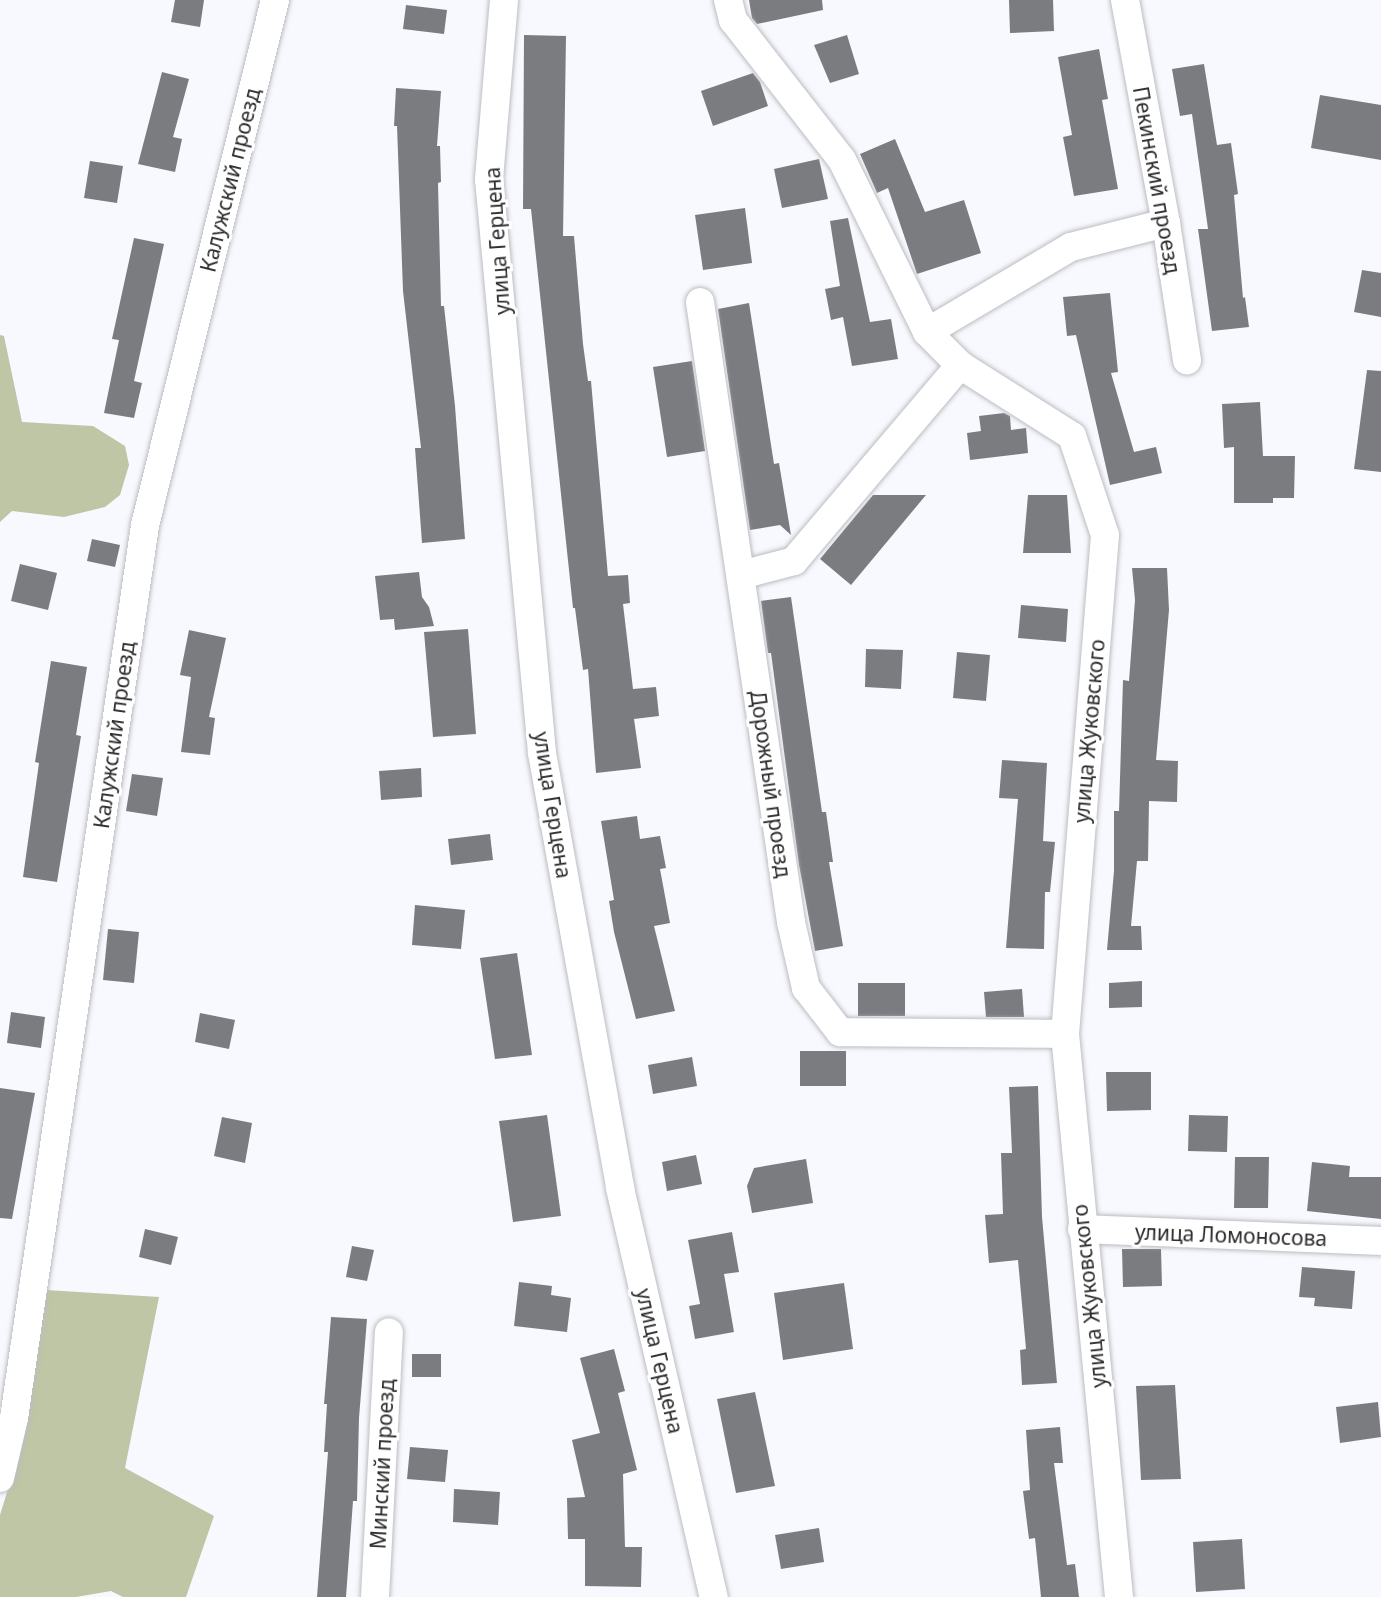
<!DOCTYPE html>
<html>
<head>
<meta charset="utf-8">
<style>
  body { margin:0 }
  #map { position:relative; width:1381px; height:1597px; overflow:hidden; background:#f7f9fe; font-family:"Noto Sans",sans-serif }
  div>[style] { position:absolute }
  .forest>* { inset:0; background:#bec6a5 }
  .building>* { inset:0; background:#7a7c80 }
  .roads { filter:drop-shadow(0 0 2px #bbbdc1) drop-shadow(0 0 2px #bbbdc1) }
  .minor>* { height:28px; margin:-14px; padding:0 14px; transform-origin:14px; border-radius:14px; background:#fff }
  span { translate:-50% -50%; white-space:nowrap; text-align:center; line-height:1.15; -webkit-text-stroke:6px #fff; paint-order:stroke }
  .street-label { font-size:21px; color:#2a2a2c }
</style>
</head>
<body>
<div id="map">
  <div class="forest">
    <i style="clip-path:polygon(0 335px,4px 336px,22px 422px,93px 426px,125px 446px,129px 465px,120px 495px,105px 507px,64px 517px,12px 511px,0 522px)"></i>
    <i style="clip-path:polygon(46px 1290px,159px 1297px,125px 1468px,214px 1516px,186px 1597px,123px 1597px,111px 1591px,76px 1597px,0 1597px,0 1515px,25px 1434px)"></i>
  </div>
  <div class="building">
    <i style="clip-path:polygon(175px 0,204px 0,200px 27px,171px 22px)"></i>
    <i style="clip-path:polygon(749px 0,822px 0,823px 10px,757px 24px,752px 18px)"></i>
    <i style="clip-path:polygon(1009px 0,1053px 0,1054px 31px,1010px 33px)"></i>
    <i style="clip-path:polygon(406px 5px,447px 10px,444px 34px,403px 29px)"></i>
    <i style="clip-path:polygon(524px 35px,566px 36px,563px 236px,574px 236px,583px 344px,588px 381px,591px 381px,608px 576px,628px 575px,630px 603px,623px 604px,633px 689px,656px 687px,659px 716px,634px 719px,641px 768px,596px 773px,588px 669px,583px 670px,575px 608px,573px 608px,531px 209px,523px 209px)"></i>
    <i style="clip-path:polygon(847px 35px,859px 74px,830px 83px,814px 45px)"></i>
    <i style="clip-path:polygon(1099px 49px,1108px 99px,1102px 100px,1118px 189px,1074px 196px,1063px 137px,1072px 135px,1058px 57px)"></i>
    <i style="clip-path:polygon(1204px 64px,1217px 145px,1231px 143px,1238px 194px,1234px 195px,1243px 298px,1245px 297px,1249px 327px,1212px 331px,1198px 229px,1208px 229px,1192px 114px,1180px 116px,1172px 69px)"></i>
    <i style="clip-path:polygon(162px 72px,189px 79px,173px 137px,182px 139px,175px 172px,138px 164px)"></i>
    <i style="clip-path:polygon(753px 73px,760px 82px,768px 106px,713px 126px,701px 91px)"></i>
    <i style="clip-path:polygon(396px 88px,441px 91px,437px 146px,440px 146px,441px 182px,438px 183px,441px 306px,444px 306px,455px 406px,465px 539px,422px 543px,415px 448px,421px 448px,403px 291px,397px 126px,394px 126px)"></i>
    <i style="clip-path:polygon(1320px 95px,1381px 105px,1381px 160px,1311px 148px)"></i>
    <i style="clip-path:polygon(895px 139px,925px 212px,964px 200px,981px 253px,917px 274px,888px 188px,877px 193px,860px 154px)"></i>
    <i style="clip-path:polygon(819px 159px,828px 199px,782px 208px,774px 169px)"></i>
    <i style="clip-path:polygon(90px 161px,123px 166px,117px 203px,84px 198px)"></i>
    <i style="clip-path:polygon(745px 208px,752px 263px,703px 270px,695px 215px)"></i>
    <i style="clip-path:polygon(848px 218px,870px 322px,891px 319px,898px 359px,852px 366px,843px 317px,831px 320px,825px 289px,840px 286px,830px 221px)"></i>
    <i style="clip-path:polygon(134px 238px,164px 244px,134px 381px,142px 383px,134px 418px,104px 413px,119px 340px,112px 339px)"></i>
    <i style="clip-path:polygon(1362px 270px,1381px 273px,1381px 317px,1354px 312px)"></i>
    <i style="clip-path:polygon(1110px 293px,1118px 372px,1111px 373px,1134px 452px,1156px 447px,1162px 473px,1110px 485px,1076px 335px,1067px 336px,1063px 297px)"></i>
    <i style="clip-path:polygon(749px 303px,774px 464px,779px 463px,791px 535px,780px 525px,750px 530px,718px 309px)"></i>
    <i style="clip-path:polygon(692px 361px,705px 451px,667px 457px,653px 367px)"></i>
    <i style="clip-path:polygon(1367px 370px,1381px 371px,1381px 472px,1354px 469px)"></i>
    <i style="clip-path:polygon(1260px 402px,1263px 456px,1295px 456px,1294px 498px,1273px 498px,1273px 503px,1234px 503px,1234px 447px,1224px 448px,1222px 404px)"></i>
    <i style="clip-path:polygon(1004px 413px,1010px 416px,1011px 430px,1026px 428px,1028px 453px,970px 460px,967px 433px,981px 431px,979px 416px)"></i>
    <i style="clip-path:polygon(873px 495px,926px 495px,851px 585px,820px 559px)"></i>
    <i style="clip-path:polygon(1028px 495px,1067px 495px,1071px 553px,1023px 553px)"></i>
    <i style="clip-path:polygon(92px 539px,120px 545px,115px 567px,87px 561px)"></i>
    <i style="clip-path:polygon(20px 564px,57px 573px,48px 610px,11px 601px)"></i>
    <i style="clip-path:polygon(1132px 568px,1167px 568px,1169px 610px,1156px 760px,1178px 761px,1177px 802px,1149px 801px,1148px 861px,1137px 861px,1131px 926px,1141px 926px,1142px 950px,1107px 950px,1114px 871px,1114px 811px,1119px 811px,1123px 680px,1129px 681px,1135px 600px)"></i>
    <i style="clip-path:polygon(419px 572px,422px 597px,429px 607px,434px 626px,395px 630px,394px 619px,380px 620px,375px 576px)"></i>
    <i style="clip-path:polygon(791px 597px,822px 812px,826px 812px,833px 862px,829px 862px,843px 946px,815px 951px,799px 865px,771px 653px,768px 653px,761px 601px)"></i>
    <i style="clip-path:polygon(1021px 605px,1068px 609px,1066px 642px,1018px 638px)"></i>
    <i style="clip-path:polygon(468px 629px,476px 734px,433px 737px,424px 632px)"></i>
    <i style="clip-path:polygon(189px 630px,226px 638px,209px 717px,215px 718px,210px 755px,181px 752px,191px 677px,180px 675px)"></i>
    <i style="clip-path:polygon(866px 649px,903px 650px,901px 689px,865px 687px)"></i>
    <i style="clip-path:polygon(957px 652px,990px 655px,986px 701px,953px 698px)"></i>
    <i style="clip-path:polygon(51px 661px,87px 667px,76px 735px,81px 736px,57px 882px,23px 877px,39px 763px,35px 762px)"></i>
    <i style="clip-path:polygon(1002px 760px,1047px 763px,1043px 841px,1055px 842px,1050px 892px,1045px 892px,1044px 949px,1006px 948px,1018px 799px,999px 798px)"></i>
    <i style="clip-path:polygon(421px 768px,422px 797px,381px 800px,379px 771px)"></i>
    <i style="clip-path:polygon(132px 774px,163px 778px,157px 816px,126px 811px)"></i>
    <i style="clip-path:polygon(637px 816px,640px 839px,660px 836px,666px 868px,660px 869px,670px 923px,654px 926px,675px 1011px,636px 1019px,614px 932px,609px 901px,614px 900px,601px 821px)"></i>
    <i style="clip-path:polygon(490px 834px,493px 860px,451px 865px,448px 839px)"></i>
    <i style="clip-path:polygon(415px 905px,465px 910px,461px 949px,412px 945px)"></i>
    <i style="clip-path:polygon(108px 929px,139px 932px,134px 983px,103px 980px)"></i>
    <i style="clip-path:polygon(517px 953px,532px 1055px,495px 1059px,480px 958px)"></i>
    <i style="clip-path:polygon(1142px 981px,1142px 1007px,1109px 1008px,1109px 983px)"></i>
    <i style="clip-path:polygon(858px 983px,905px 983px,905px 1016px,858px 1016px)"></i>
    <i style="clip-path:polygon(1022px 989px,1024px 1017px,986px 1017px,984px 992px)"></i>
    <i style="clip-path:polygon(11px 1012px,45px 1017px,41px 1048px,7px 1043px)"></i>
    <i style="clip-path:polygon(200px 1013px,235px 1020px,229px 1049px,195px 1042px)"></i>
    <i style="clip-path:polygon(800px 1051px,846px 1051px,846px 1086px,800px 1086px)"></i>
    <i style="clip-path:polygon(692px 1057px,697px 1086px,653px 1094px,648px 1065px)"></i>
    <i style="clip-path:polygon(1106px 1072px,1151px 1072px,1151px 1110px,1107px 1111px)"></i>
    <i style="clip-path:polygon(1038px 1086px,1042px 1217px,1057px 1383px,1022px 1385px,1020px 1350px,1026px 1349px,1018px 1260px,989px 1263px,985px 1215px,1003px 1214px,1001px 1153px,1012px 1153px,1009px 1087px)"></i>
    <i style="clip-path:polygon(0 1088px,35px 1093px,12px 1219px,0 1218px)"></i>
    <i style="clip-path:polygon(547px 1115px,561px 1216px,513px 1222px,499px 1121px)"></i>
    <i style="clip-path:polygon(1189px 1115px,1228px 1116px,1227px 1152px,1188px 1151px)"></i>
    <i style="clip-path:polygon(222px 1117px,252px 1123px,245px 1163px,214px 1156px)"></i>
    <i style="clip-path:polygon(696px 1155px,702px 1184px,667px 1191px,662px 1162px)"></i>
    <i style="clip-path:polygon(1235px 1157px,1269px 1157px,1268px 1208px,1234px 1208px)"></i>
    <i style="clip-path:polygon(806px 1159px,813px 1203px,752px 1213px,747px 1186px,754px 1168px)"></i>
    <i style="clip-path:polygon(1312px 1162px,1350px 1166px,1349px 1177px,1381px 1177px,1381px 1219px,1307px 1211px)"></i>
    <i style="clip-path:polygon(145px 1229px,178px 1237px,171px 1265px,139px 1257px)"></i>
    <i style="clip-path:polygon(732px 1232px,739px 1272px,724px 1274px,734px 1332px,695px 1339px,689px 1306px,700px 1304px,688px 1240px)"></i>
    <i style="clip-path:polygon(352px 1246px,374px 1250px,367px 1281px,346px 1277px)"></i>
    <i style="clip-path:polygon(1122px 1249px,1161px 1249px,1162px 1286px,1123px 1287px)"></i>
    <i style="clip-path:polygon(1302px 1267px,1355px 1271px,1352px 1309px,1314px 1306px,1315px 1298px,1299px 1297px)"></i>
    <i style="clip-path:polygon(519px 1282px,552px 1286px,551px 1295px,571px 1298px,567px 1332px,514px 1326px)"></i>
    <i style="clip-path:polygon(844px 1283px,853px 1349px,783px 1360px,774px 1293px)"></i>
    <i style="clip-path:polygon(331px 1317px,367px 1319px,359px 1418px,357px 1501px,353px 1501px,346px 1597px,317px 1597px,328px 1452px,324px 1452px,327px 1404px,324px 1404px)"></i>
    <i style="clip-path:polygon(614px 1349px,625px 1391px,618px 1393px,637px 1470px,623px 1474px,625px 1547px,642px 1547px,641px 1587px,585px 1586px,585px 1539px,568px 1539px,567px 1498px,585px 1497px,572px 1440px,600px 1433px,580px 1358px)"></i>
    <i style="clip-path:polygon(412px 1354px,441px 1354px,441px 1377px,412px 1377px)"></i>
    <i style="clip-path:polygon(1175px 1385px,1181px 1479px,1141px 1480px,1136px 1386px)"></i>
    <i style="clip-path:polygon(755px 1392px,775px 1486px,736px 1493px,717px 1399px)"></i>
    <i style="clip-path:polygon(1378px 1402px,1381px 1437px,1340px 1443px,1336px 1407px)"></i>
    <i style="clip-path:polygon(1060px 1427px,1063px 1463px,1054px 1463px,1067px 1565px,1075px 1564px,1079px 1597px,1041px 1597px,1035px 1538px,1029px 1539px,1023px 1491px,1030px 1490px,1026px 1430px)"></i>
    <i style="clip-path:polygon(410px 1447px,448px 1450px,445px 1482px,407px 1479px)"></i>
    <i style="clip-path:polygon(454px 1489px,500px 1492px,498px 1525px,453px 1522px)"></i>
    <i style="clip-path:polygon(819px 1528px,824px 1562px,781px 1569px,775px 1535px)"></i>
    <i style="clip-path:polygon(1242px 1539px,1245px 1589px,1196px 1592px,1193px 1542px)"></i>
  </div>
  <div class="roads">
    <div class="minor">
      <i style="left:504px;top:0;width:180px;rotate:94.8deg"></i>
      <i style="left:489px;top:179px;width:576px;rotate:84.72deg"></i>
      <i style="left:542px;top:753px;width:442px;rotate:79.8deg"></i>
      <i style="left:620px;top:1188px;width:420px;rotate:77.1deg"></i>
      <i style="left:728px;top:0;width:21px;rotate:76deg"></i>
      <i style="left:733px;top:20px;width:177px;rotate:52.1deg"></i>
      <i style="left:842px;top:160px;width:192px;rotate:63.7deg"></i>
      <i style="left:927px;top:332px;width:47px;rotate:45deg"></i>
      <i style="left:960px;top:365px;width:133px;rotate:32.4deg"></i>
      <i style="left:1072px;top:436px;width:104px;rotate:71.6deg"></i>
      <i style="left:1105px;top:535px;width:501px;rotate:94.58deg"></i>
      <i style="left:1065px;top:1034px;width:566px;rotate:84.52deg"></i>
      <i style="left:1125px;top:0;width:227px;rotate:79.6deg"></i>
      <i style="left:1166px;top:223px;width:139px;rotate:81.3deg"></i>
      <i style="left:700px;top:302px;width:627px;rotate:81.65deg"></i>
      <i style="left:791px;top:922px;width:68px;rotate:77.2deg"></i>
      <i style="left:806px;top:988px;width:56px;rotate:52.3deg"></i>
      <i style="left:840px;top:1032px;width:225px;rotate:0.5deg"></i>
      <i style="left:927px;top:332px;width:167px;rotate:-30.6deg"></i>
      <i style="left:1071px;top:247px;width:98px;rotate:-14.2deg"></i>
      <i style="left:741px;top:575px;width:55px;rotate:-14.8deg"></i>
      <i style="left:794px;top:561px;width:257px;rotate:-49.7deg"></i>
      <i style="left:1082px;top:1229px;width:299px;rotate:2.3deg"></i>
      <i style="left:0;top:1478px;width:62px;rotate:-76.9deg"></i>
      <i style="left:14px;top:1418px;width:903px;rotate:-81.65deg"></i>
      <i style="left:145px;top:525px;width:541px;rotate:-76.09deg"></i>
      <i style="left:375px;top:1597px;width:265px;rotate:-87deg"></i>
    </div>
  </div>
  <div class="street-label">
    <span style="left:230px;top:180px;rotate:-76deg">Калужский проезд</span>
    <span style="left:1157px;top:180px;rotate:80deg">Пекинский проезд</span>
    <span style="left:497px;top:241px;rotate:-94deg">улица Герцена</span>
    <span style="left:1089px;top:731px;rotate:-85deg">улица Жуковского</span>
    <span style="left:114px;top:735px;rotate:-82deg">Калужский проезд</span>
    <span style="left:771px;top:784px;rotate:82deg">Дорожный проезд</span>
    <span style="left:553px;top:805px;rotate:81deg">улица Герцена</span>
    <span style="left:1231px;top:1235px;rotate:2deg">улица Ломоносова</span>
    <span style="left:1089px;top:1296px;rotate:-96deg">улица Жуковского</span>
    <span style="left:660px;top:1361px;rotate:77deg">улица Герцена</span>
    <span style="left:382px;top:1464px;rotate:-87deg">Минский проезд</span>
  </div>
</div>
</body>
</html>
